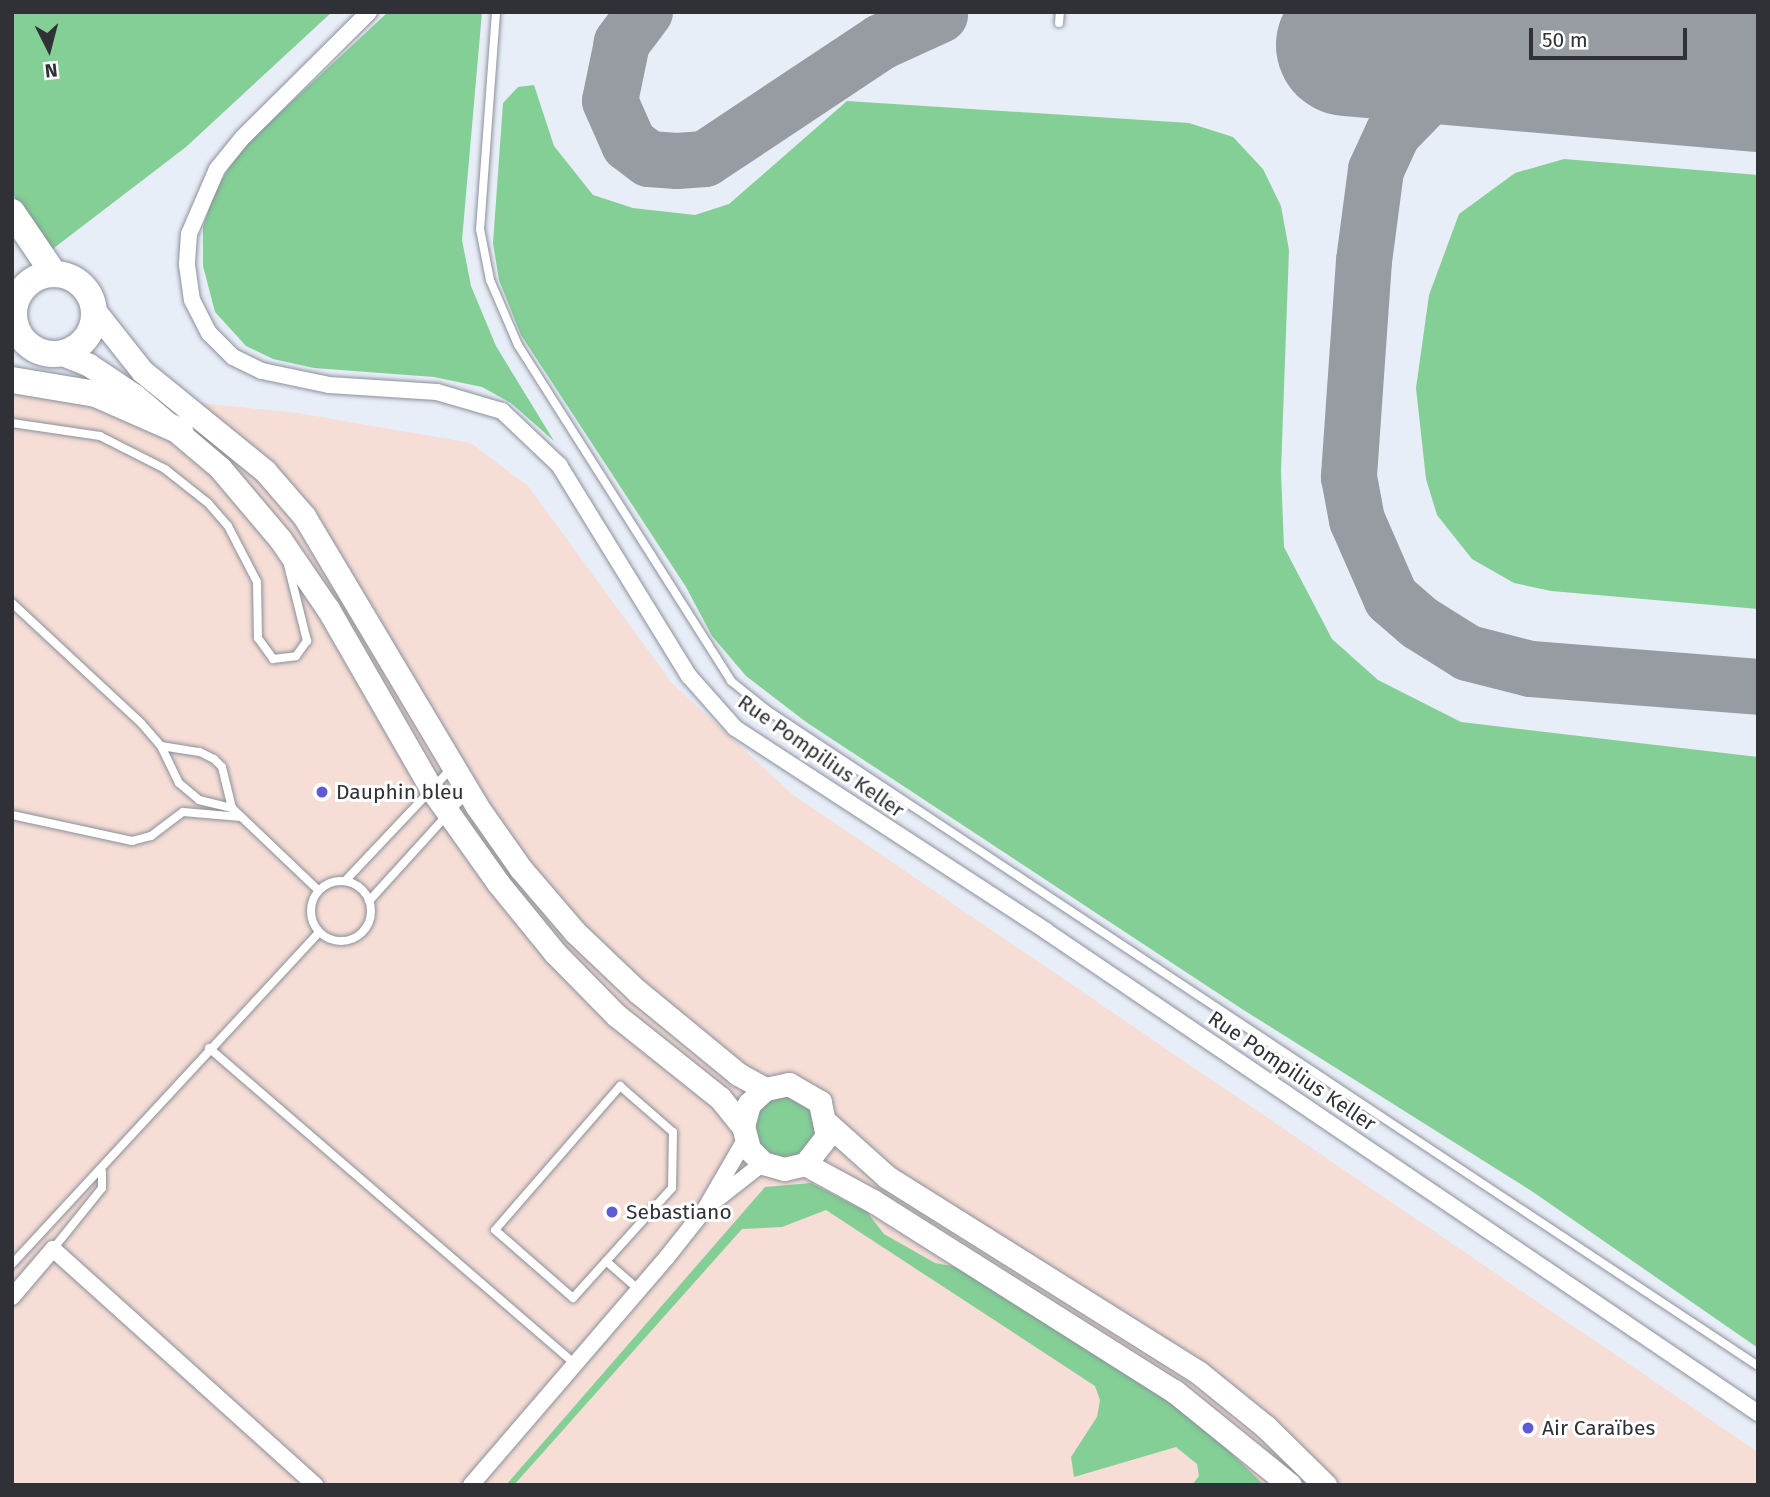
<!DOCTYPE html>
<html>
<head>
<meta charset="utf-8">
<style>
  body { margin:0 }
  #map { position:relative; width:1770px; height:1497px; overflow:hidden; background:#e8eef8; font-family:"Fira Sans",sans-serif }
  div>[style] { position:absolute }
  .commercial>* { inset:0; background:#f6ddd5 }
  .green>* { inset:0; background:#83cf96 }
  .round { border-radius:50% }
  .taxiway>* { height:56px; margin:-28px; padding:0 28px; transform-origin:28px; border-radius:28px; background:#979ca3 }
  .runway>* { height:142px; margin:-71px; padding:0 71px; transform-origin:71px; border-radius:71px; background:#979ca3 }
  .roads { filter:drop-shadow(0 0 2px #8b909a) drop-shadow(0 0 2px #8b909a) }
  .service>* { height:8px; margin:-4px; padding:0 4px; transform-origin:4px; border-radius:4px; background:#fff }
  .service>.ring { margin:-4px; padding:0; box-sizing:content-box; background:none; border:8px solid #fff; border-radius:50% }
  .minor>* { height:16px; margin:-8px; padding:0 8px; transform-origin:8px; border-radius:8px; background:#fff }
  .secondary>* { height:23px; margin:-11.5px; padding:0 11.5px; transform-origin:11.5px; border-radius:11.5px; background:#fff }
  .primary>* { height:26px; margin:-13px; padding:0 13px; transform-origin:13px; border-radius:13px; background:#fff }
  .primary>.ring { margin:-13px; padding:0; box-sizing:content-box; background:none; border:26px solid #fff; border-radius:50% }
  .dots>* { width:19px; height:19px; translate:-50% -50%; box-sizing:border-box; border:4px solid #fff; border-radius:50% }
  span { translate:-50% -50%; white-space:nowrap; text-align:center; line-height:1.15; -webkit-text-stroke:6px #fff; paint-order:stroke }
  .street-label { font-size:21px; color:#2f3136 }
  .poi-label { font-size:21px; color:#2f3136 }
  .left { translate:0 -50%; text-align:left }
  .frame { position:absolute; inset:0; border:14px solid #2f3136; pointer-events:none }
  .north { position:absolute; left:14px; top:14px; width:70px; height:70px; -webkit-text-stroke:5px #fff; paint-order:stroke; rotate:174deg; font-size:19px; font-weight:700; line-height:28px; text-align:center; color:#2f3136 }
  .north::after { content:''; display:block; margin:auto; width:24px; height:32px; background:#2f3136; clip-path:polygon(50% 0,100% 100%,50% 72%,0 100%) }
  .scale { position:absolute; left:1529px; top:28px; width:158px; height:32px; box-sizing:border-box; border:4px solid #2f3136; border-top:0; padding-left:9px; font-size:21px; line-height:24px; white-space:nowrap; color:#2f3136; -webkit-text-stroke:5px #fff; paint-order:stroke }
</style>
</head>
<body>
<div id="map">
  <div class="commercial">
    <i style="clip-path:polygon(60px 389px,298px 413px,471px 443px,528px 486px,672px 683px,792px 794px,1758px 1452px,1758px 1485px,12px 1485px,12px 390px)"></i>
  </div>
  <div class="green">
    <i style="clip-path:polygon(12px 12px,332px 12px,186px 147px,50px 251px,12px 193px)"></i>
    <i style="clip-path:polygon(388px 12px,482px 12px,462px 240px,471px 286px,496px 346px,554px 441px,511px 403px,482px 387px,434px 377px,314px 368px,273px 359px,246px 346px,215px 312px,203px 266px,203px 227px,214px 193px,239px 151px)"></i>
    <i style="clip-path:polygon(534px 85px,554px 146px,593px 195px,633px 208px,695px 215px,729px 204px,847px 101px,1189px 123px,1233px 137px,1263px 169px,1281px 206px,1289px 250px,1281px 471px,1284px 547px,1332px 639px,1378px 680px,1461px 722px,1758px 757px,1758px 1348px,1533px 1192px,1242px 1009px,806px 722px,746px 676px,712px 636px,686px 587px,521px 335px,499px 280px,493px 243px,503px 103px,518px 87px)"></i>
    <i style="clip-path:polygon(1564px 159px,1758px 175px,1758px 609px,1551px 591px,1514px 583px,1472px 559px,1437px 515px,1426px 479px,1416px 388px,1429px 295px,1459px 214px,1515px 173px)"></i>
    <i class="round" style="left:753px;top:1094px;width:64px;height:64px"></i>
    <i style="clip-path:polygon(811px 1183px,867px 1212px,884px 1234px,935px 1263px,962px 1268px,1127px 1373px,1201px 1424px,1264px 1485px,1192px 1485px,1199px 1476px,1197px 1464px,1176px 1447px,1074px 1477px,1071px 1457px,1097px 1417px,1100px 1400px,1095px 1386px,826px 1210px,782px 1227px,742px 1229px,514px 1485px,506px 1485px,765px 1187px)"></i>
  </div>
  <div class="taxiway">
    <i style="left:645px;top:12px;width:39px;rotate:127deg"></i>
    <i style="left:622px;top:43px;width:59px;rotate:101.7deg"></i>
    <i style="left:610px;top:101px;width:47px;rotate:66.2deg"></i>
    <i style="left:629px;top:144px;width:25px;rotate:37deg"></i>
    <i style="left:649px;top:159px;width:28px;rotate:4deg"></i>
    <i style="left:677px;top:161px;width:28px;rotate:-4deg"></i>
    <i style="left:705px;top:159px;width:211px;rotate:-33.6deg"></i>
    <i style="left:881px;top:42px;width:65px;rotate:-24.6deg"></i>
    <i style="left:1533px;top:61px;width:45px;rotate:169.7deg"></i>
    <i style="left:1489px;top:69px;width:63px;rotate:156.7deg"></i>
    <i style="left:1431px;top:94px;width:54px;rotate:134.3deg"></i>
    <i style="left:1393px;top:133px;width:41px;rotate:114.7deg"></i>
    <i style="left:1376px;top:170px;width:92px;rotate:97.5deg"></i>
    <i style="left:1364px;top:261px;width:217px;rotate:94deg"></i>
    <i style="left:1349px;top:477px;width:44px;rotate:79.5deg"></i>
    <i style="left:1357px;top:520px;width:85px;rotate:66.4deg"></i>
    <i style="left:1391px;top:598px;width:38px;rotate:41deg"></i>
    <i style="left:1420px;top:623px;width:57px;rotate:32deg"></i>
    <i style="left:1468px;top:653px;width:65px;rotate:14.3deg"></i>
    <i style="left:1531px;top:669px;width:228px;rotate:4.5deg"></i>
  </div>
  <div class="runway">
    <i style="left:1347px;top:45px;width:413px;rotate:5deg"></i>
  </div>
  <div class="roads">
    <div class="service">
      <i style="left:496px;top:12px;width:218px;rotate:94.2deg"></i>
      <i style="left:480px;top:229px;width:52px;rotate:78.9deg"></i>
      <i style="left:490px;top:280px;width:71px;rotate:66.7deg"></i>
      <i style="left:518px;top:345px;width:398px;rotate:57.6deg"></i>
      <i style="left:731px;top:681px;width:46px;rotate:38.9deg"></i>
      <i style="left:767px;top:710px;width:1188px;rotate:33.5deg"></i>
      <i style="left:1059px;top:23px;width:11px;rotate:-85deg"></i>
      <i style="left:12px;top:423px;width:89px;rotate:8.4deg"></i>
      <i style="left:100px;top:436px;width:73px;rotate:26.9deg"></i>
      <i style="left:165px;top:469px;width:55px;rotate:38.3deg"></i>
      <i style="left:208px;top:503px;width:30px;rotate:49deg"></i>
      <i style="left:228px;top:526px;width:63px;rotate:62.6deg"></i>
      <i style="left:257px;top:582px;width:56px;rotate:89deg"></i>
      <i style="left:258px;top:638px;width:26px;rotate:54deg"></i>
      <i style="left:273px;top:659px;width:23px;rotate:-7deg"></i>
      <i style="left:296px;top:656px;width:19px;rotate:-54deg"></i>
      <i style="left:307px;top:641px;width:78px;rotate:-104deg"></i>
      <i style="left:12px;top:603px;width:176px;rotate:42.9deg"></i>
      <i style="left:141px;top:723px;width:30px;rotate:49deg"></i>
      <i style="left:161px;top:746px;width:41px;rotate:64.1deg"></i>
      <i style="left:179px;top:783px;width:26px;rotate:40deg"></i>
      <i style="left:199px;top:800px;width:34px;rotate:14deg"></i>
      <i style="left:232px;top:808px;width:119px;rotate:43.6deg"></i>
      <i style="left:161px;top:746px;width:39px;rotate:9deg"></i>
      <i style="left:200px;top:752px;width:16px;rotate:27deg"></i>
      <i style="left:214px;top:759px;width:11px;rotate:45deg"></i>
      <i style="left:222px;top:767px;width:42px;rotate:76.3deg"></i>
      <i style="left:12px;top:815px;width:123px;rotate:12.2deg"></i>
      <i style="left:132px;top:841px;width:20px;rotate:-15deg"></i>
      <i style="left:151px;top:836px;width:40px;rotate:-37deg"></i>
      <i style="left:183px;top:812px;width:58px;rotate:4.9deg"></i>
      <i class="ring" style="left:311px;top:881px;width:52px;height:52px"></i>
      <i style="left:345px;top:881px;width:154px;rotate:-46.6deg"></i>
      <i style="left:369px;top:901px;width:144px;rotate:-47.8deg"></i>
      <i style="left:209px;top:1048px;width:485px;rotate:40.8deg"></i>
      <i style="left:620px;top:1086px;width:70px;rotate:41deg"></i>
      <i style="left:673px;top:1132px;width:56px;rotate:91deg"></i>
      <i style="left:672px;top:1188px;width:148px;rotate:132deg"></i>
      <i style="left:573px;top:1298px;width:103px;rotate:-138.9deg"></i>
      <i style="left:495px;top:1230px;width:191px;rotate:-49deg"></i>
      <i style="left:53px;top:1249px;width:78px;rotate:-51.2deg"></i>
      <i style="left:102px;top:1188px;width:16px;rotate:-90deg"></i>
      <i style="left:606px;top:1261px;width:44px;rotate:41.3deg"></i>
      <i style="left:12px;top:1264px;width:451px;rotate:-47.2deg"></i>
    </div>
    <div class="minor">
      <i style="left:369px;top:12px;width:177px;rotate:135.2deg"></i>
      <i style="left:243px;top:137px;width:41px;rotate:129.1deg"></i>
      <i style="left:217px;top:169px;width:71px;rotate:113.3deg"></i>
      <i style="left:189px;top:234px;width:31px;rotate:94deg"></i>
      <i style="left:187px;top:265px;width:35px;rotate:82deg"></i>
      <i style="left:192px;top:300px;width:37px;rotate:63deg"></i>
      <i style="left:209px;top:333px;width:34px;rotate:45deg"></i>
      <i style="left:233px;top:357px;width:32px;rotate:26deg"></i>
      <i style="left:262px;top:371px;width:68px;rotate:11.8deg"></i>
      <i style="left:329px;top:385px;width:108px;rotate:3.7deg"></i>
      <i style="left:437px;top:392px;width:68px;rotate:16.3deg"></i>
      <i style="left:502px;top:411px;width:79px;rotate:43.5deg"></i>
      <i style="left:559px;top:465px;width:248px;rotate:58.4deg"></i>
      <i style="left:689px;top:676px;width:69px;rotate:48.5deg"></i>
      <i style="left:735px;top:728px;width:371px;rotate:33.1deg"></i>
      <i style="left:1046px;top:931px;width:860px;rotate:34.1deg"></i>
      <i style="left:712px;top:1203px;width:65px;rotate:-38.1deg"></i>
      <i style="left:12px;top:1297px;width:63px;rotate:-49.5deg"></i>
      <i style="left:53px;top:1249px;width:353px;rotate:42deg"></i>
      <i style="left:471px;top:1485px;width:301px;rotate:-49.3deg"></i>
      <i style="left:667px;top:1257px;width:61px;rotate:-51.6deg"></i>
      <i style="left:705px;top:1209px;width:80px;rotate:-59.9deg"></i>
    </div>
    <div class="secondary">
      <i style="left:93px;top:309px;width:79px;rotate:51.7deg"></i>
      <i style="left:142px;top:371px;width:159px;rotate:39.1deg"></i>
      <i style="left:265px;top:471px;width:60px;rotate:49.1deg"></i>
      <i style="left:304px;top:516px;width:336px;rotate:59.2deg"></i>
      <i style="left:476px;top:805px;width:78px;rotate:54.9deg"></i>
      <i style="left:521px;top:869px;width:83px;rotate:49.4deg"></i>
      <i style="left:575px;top:932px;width:86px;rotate:43.6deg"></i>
      <i style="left:637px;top:991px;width:131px;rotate:39.4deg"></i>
      <i style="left:738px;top:1074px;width:31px;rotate:29deg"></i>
      <i style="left:60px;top:353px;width:31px;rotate:22deg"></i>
      <i style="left:89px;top:365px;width:54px;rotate:33.7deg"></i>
      <i style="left:134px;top:395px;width:113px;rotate:40.3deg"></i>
      <i style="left:220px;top:468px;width:93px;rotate:49.8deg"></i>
      <i style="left:280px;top:539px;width:85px;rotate:55.6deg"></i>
      <i style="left:328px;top:609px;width:209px;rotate:60.1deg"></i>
      <i style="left:432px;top:790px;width:114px;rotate:54.6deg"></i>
      <i style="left:498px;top:883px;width:90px;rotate:50.8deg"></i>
      <i style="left:555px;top:953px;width:87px;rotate:45.5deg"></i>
      <i style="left:616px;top:1015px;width:133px;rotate:38.6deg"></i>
      <i style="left:720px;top:1098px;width:36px;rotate:51deg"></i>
      <i style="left:828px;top:1124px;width:79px;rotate:41.9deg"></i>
      <i style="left:887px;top:1177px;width:367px;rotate:32.1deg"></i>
      <i style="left:1198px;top:1372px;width:87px;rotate:39deg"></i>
      <i style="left:1266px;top:1427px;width:83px;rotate:44.5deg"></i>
      <i style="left:805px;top:1164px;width:36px;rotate:-52deg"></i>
      <i style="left:827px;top:1136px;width:35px;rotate:-102deg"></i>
      <i style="left:820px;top:1102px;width:36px;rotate:-150deg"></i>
      <i style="left:789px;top:1084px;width:25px;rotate:168deg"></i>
      <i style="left:765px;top:1089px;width:22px;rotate:137deg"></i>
      <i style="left:749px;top:1104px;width:23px;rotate:105deg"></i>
      <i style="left:743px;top:1126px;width:24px;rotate:75deg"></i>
      <i style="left:749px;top:1149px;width:20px;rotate:45deg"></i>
      <i style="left:763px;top:1163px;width:22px;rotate:16deg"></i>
      <i style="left:784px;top:1169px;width:22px;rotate:-13deg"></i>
      <i style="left:805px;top:1164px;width:77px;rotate:28.6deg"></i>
      <i style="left:873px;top:1201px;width:356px;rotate:32.3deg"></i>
      <i style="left:1174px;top:1391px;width:149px;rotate:39deg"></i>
    </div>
    <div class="primary">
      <i style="left:12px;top:212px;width:75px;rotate:55.9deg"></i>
      <i class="ring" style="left:14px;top:274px;width:54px;height:54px"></i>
      <i style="left:12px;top:380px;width:85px;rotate:9.5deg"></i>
      <i style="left:96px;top:394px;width:92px;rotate:23.8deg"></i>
    </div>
  </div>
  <div class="dots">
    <i style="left:322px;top:792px;background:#5d5cd4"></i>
    <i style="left:612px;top:1212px;background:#5d5cd4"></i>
    <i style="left:1528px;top:1428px;background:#5d5cd4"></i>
  </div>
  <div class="street-label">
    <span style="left:821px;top:756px;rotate:35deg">Rue Pompilius Keller</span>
    <span style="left:1292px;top:1071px;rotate:34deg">Rue Pompilius Keller</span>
  </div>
  <div class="poi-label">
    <span class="left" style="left:336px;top:792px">Dauphin bleu</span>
    <span class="left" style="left:626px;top:1212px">Sebastiano</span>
    <span class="left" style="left:1542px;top:1428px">Air Caraïbes</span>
  </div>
  <div class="frame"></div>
  <div class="north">N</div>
  <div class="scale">50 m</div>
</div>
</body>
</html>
